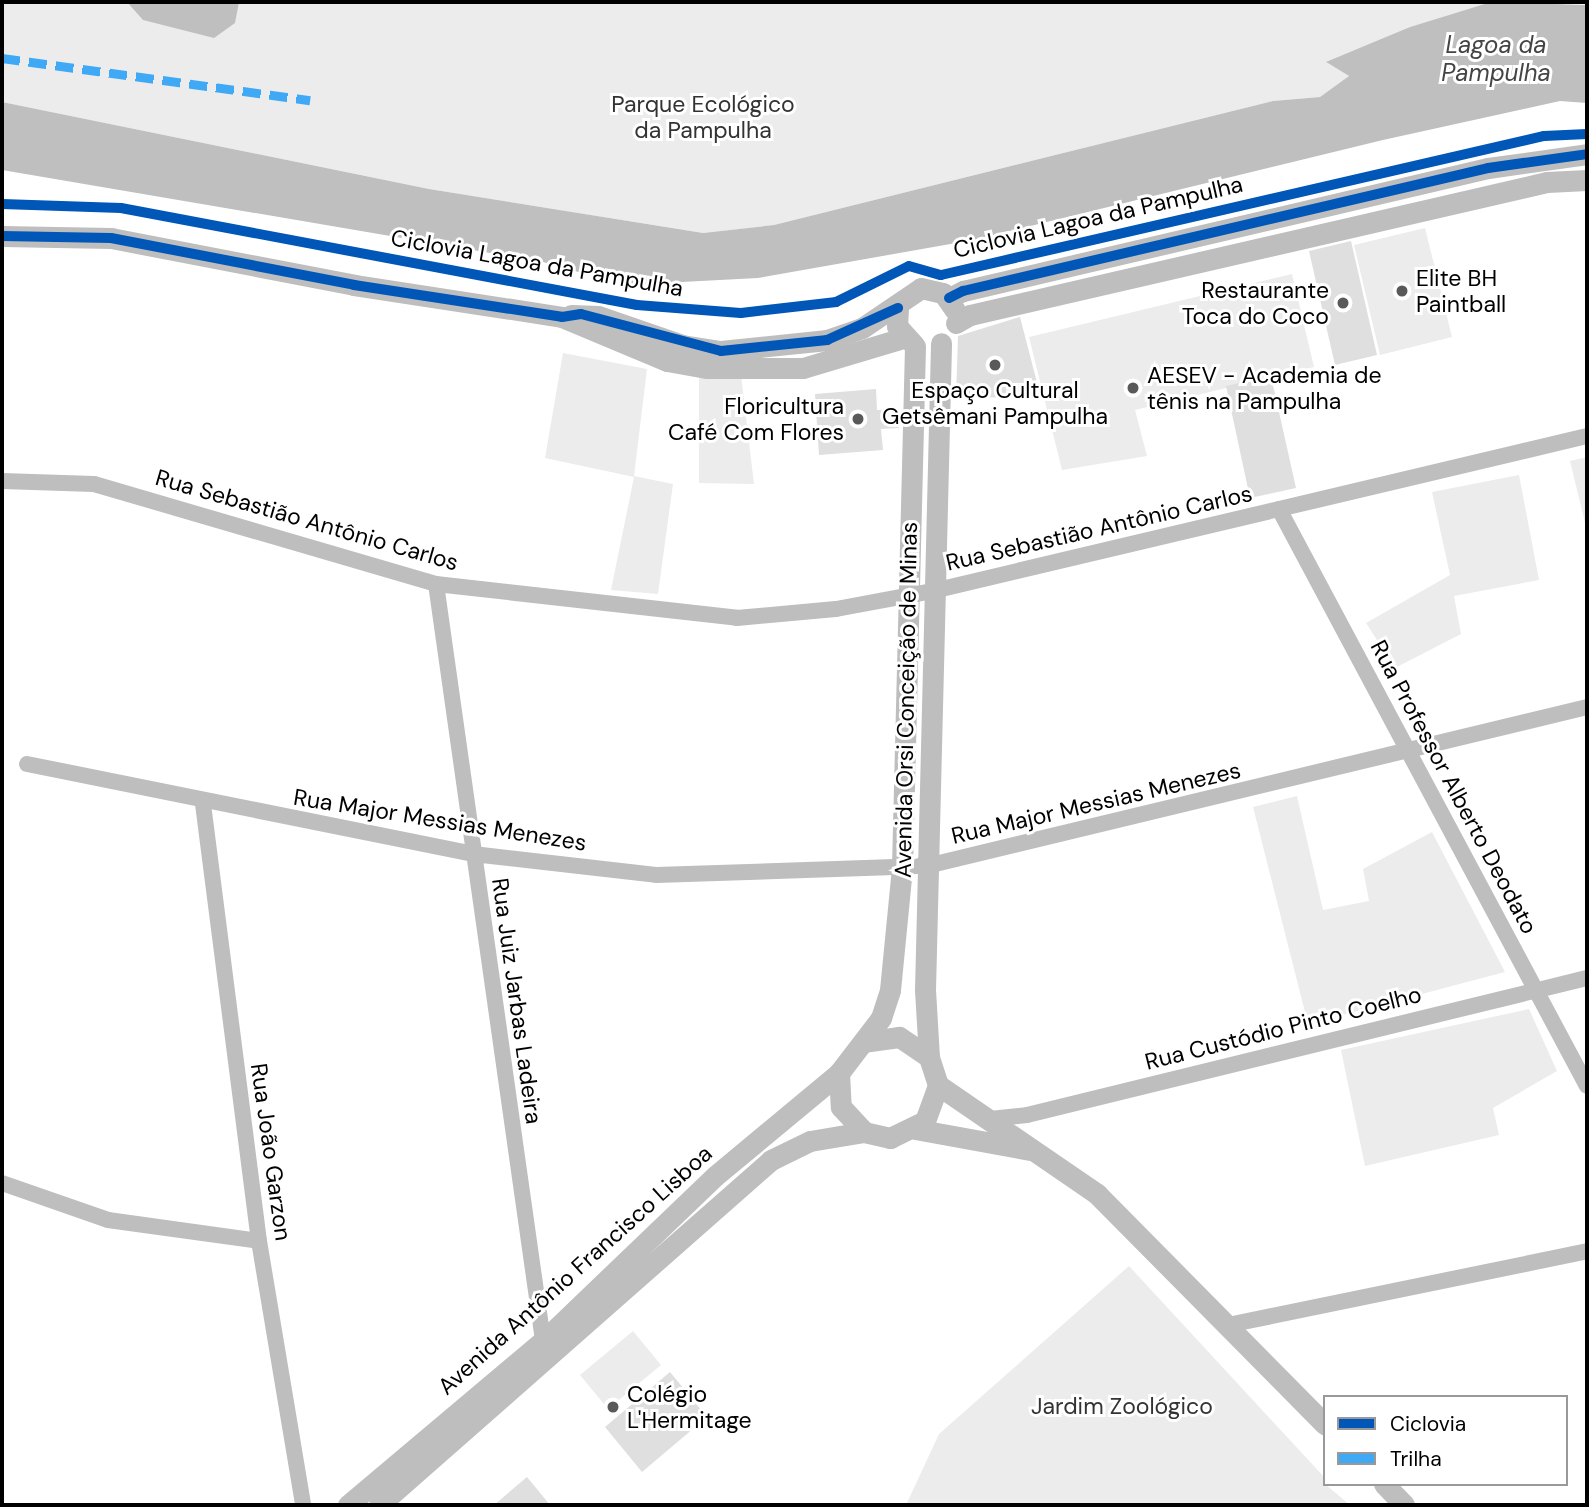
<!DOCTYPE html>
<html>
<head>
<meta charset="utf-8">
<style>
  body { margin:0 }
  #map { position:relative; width:1589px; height:1507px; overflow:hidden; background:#fff; font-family:"DM Sans",sans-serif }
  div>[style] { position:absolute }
  .green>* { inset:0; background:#ececec }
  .water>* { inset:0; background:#bfbfbf }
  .building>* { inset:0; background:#dfdfdf }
  .minor>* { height:16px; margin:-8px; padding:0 8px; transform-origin:8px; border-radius:8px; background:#bebebe }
  .tertiary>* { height:21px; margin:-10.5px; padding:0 10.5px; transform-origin:10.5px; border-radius:10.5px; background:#bebebe }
  .quiet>* { height:9px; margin-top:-4.5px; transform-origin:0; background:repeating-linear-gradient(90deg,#3fa9f5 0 18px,transparent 0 27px) }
  .cycleway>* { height:10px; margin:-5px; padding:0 5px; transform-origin:5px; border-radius:5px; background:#0057b8 }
  .dots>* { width:19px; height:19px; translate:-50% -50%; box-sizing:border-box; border:4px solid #fff; border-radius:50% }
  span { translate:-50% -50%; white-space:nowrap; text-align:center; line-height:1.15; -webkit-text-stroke:6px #fff; paint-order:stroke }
  .park-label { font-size:23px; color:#333 }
  .street-label { font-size:23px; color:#000 }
  .poi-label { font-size:23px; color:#000 }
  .left { translate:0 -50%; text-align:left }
  .right { translate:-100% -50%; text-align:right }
  .water-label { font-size:24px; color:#444; font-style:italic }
  .frame { position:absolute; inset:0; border:4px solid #000; pointer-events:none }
  .legend { position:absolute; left:1323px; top:1395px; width:245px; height:91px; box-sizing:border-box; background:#fff; border:2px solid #999; margin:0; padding:9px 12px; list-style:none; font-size:21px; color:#000 }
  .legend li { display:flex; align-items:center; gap:14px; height:35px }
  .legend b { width:35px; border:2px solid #999 }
</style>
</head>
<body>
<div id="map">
  <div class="green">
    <i style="clip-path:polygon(2px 2px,1491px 2px,1410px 27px,1327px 63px,1349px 76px,1320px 97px,1273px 101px,774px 225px,703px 233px,429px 189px,2px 102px)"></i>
    <i style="clip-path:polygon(1425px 228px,1452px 337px,1380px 355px,1354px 245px)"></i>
    <i style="clip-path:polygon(1292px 274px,1314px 367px,1135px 410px,1147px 456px,1062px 470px,1029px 337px)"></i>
    <i style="clip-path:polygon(563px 353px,647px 369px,634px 476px,673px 484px,658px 594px,611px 590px,634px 477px,545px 458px)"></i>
    <i style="clip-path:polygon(699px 375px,741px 375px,754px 484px,699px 483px)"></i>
    <i style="clip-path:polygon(1587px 457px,1587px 531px,1570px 461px)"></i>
    <i style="clip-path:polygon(1519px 475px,1539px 580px,1454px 596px,1461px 634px,1395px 668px,1366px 623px,1450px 575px,1432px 492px)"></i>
    <i style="clip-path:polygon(1297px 796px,1323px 910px,1369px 901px,1363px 869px,1432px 832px,1505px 972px,1308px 1024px,1253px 807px)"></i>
    <i style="clip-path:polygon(1529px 1009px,1557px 1071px,1493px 1108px,1499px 1135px,1365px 1166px,1341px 1050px)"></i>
    <i style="clip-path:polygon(1129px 1266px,1325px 1478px,1325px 1484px,1350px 1505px,906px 1505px,939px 1434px)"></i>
    <i style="clip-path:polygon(633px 1331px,661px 1365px,608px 1409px,580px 1375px)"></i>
  </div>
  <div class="water">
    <i style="clip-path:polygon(127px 2px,239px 2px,235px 23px,214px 38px,143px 20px)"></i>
    <i style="clip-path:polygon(1491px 2px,1587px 5px,1587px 103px,1560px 101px,1383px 140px,973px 240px,758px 278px,624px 285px,543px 262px,2px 170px,2px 102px,429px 189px,703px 233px,774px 225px,1273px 101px,1320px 97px,1349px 76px,1326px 62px,1410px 27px)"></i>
  </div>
  <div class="building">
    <i style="clip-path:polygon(1351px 241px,1377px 355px,1335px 365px,1309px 251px)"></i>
    <i style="clip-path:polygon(1020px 317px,1041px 398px,956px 397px,958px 336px)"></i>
    <i style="clip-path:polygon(1271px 376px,1296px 488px,1250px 498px,1226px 386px)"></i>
    <i style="clip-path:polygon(876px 389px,877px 410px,898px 409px,899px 428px,881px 429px,883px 450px,819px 455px,815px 394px)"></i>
    <i style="clip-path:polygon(670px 1372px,707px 1417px,642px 1472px,605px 1427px)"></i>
    <i style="clip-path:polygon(527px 1477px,550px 1505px,494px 1505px)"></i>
  </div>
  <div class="minor">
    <i style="left:2px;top:481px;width:92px;rotate:1.9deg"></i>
    <i style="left:94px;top:484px;width:356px;rotate:16.3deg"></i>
    <i style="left:436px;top:584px;width:303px;rotate:6.4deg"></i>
    <i style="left:737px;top:618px;width:99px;rotate:-5.2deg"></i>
    <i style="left:836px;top:609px;width:99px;rotate:-10.5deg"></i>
    <i style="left:933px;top:591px;width:672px;rotate:-13.33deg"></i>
    <i style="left:1279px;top:509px;width:654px;rotate:61.91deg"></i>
    <i style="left:436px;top:584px;width:765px;rotate:81.95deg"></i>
    <i style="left:27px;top:764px;width:455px;rotate:11.4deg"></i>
    <i style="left:473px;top:854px;width:184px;rotate:6.5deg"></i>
    <i style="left:656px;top:875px;width:246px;rotate:-1.9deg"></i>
    <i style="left:902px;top:867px;width:29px;rotate:-4deg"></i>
    <i style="left:931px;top:865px;width:675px;rotate:-13.54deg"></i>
    <i style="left:203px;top:804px;width:441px;rotate:82.7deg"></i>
    <i style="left:259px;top:1241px;width:268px;rotate:80.5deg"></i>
    <i style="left:990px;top:1119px;width:37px;rotate:-6deg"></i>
    <i style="left:1027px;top:1115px;width:577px;rotate:-13.75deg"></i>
    <i style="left:2px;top:1183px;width:112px;rotate:19.2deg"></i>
    <i style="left:108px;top:1220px;width:152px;rotate:7.9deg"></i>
    <i style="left:1228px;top:1325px;width:367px;rotate:-11.6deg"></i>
  </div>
  <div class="tertiary">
    <i style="left:2px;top:236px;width:109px;rotate:1.1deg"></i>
    <i style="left:111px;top:238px;width:248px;rotate:10.9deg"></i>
    <i style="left:354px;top:285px;width:210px;rotate:8.7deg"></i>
    <i style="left:562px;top:317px;width:114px;rotate:22.7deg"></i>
    <i style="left:667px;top:361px;width:41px;rotate:9.9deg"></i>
    <i style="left:707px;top:368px;width:96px"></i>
    <i style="left:803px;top:368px;width:104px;rotate:-16.7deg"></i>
    <i style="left:949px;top:298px;width:16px;rotate:-27deg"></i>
    <i style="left:963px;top:291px;width:539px;rotate:-13.19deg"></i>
    <i style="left:1488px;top:168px;width:100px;rotate:-8deg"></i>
    <i style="left:898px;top:308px;width:18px;rotate:93deg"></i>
    <i style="left:897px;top:326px;width:25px;rotate:48deg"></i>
    <i style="left:571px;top:315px;width:27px;rotate:2deg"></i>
    <i style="left:598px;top:316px;width:89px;rotate:19deg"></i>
    <i style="left:682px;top:345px;width:39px;rotate:9deg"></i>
    <i style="left:721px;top:351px;width:107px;rotate:-5.9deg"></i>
    <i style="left:827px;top:340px;width:37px;rotate:-19deg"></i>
    <i style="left:862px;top:328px;width:71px;rotate:-34.1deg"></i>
    <i style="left:921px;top:288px;width:23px;rotate:13deg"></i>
    <i style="left:943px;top:293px;width:21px;rotate:55deg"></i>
    <i style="left:956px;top:323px;width:16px;rotate:-30deg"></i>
    <i style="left:970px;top:315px;width:592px;rotate:-12.98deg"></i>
    <i style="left:1547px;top:182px;width:40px;rotate:-2.9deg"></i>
    <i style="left:929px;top:1057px;width:67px;rotate:-93.4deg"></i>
    <i style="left:925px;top:990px;width:647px;rotate:-88.58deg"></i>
    <i style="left:839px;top:1073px;width:34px;rotate:87deg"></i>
    <i style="left:841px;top:1107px;width:34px;rotate:47deg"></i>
    <i style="left:864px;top:1132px;width:27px;rotate:13deg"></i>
    <i style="left:890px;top:1138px;width:39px;rotate:-26deg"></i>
    <i style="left:925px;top:1121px;width:38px;rotate:-70deg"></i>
    <i style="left:938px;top:1085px;width:29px;rotate:-108deg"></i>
    <i style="left:929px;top:1057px;width:36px;rotate:-146deg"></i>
    <i style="left:899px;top:1037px;width:35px;rotate:172deg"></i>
    <i style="left:938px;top:1085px;width:193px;rotate:34.4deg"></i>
    <i style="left:1097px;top:1194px;width:324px;rotate:45.3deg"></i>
    <i style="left:915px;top:1129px;width:118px;rotate:10.3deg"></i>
    <i style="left:1384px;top:1484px;width:29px;rotate:46deg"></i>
    <i style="left:348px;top:1505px;width:255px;rotate:-40.1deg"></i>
    <i style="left:543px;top:1341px;width:238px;rotate:-43.8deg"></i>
    <i style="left:715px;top:1176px;width:161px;rotate:-39.7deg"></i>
    <i style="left:839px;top:1073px;width:69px;rotate:-52.6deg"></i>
    <i style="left:881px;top:1018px;width:29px;rotate:-72deg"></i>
    <i style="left:890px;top:990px;width:124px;rotate:-84.4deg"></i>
    <i style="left:902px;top:867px;width:521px;rotate:-88.57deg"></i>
    <i style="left:379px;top:1505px;width:522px;rotate:-41.35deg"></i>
    <i style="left:771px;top:1160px;width:43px;rotate:-26deg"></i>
    <i style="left:810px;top:1141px;width:55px;rotate:-9.5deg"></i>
  </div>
  <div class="quiet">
    <i style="left:2px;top:58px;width:311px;rotate:7.8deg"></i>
  </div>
  <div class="cycleway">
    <i style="left:2px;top:204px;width:119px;rotate:1.9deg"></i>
    <i style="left:121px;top:208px;width:525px;rotate:10.65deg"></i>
    <i style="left:637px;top:305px;width:104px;rotate:4.4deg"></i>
    <i style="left:741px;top:313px;width:96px;rotate:-6.6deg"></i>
    <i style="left:836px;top:302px;width:81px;rotate:-26.3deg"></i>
    <i style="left:909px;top:266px;width:33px;rotate:16deg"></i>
    <i style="left:941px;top:275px;width:619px;rotate:-12.98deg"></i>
    <i style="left:1544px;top:136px;width:43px;rotate:-2.7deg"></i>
    <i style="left:2px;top:236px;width:109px;rotate:1.1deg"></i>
    <i style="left:111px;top:238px;width:248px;rotate:10.9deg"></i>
    <i style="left:354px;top:285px;width:210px;rotate:8.7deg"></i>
    <i style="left:562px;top:317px;width:19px;rotate:-9deg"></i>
    <i style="left:581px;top:314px;width:145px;rotate:14.8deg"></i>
    <i style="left:721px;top:351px;width:107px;rotate:-5.9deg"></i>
    <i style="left:827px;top:340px;width:78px;rotate:-24.3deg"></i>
    <i style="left:949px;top:298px;width:16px;rotate:-27deg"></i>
    <i style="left:963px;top:291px;width:539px;rotate:-13.19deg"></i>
    <i style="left:1488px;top:168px;width:100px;rotate:-8deg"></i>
  </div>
  <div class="dots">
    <i style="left:1402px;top:291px;background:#595959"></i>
    <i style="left:1343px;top:303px;background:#595959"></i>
    <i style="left:995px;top:365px;background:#595959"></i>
    <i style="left:1133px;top:388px;background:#595959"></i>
    <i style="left:858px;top:419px;background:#595959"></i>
    <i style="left:613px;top:1407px;background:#595959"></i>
  </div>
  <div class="park-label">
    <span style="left:703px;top:117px">Parque Ecológico<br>da Pampulha</span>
    <span style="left:1122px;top:1406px">Jardim Zoológico</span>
  </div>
  <div class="street-label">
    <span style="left:1098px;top:217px;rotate:-13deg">Ciclovia Lagoa da Pampulha</span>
    <span style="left:537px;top:263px;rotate:10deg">Ciclovia Lagoa da Pampulha</span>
    <span style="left:307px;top:520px;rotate:16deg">Rua Sebastião Antônio Carlos</span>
    <span style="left:1099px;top:528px;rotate:-13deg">Rua Sebastião Antônio Carlos</span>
    <span style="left:906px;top:700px;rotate:-89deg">Avenida Orsi Conceição de Minas</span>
    <span style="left:1454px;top:787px;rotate:62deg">Rua Professor Alberto Deodato</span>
    <span style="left:1096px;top:803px;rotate:-13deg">Rua Major Messias Menezes</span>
    <span style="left:440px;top:820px;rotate:9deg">Rua Major Messias Menezes</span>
    <span style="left:517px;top:1001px;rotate:82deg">Rua Juiz Jarbas Ladeira</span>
    <span style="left:1283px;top:1028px;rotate:-14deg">Rua Custódio Pinto Coelho</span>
    <span style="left:271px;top:1152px;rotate:82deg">Rua João Garzon</span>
    <span style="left:575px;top:1270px;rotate:-42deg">Avenida Antônio Francisco Lisboa</span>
  </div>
  <div class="poi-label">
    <span class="left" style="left:1416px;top:291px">Elite BH<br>Paintball</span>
    <span class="right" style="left:1329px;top:303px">Restaurante<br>Toca do Coco</span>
    <span class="left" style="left:1147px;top:388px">AESEV - Academia de<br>tênis na Pampulha</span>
    <span style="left:995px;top:403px">Espaço Cultural<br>Getsêmani Pampulha</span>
    <span class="right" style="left:844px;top:419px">Floricultura<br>Café Com Flores</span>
    <span class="left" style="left:627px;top:1407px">Colégio<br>L'Hermitage</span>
  </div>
  <div class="water-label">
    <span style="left:1496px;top:59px">Lagoa da<br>Pampulha</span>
  </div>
  <div class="frame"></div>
  <ul class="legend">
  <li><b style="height:9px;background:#0057b8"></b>Ciclovia</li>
  <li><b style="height:9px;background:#3fa9f5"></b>Trilha</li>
  </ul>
</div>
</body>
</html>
